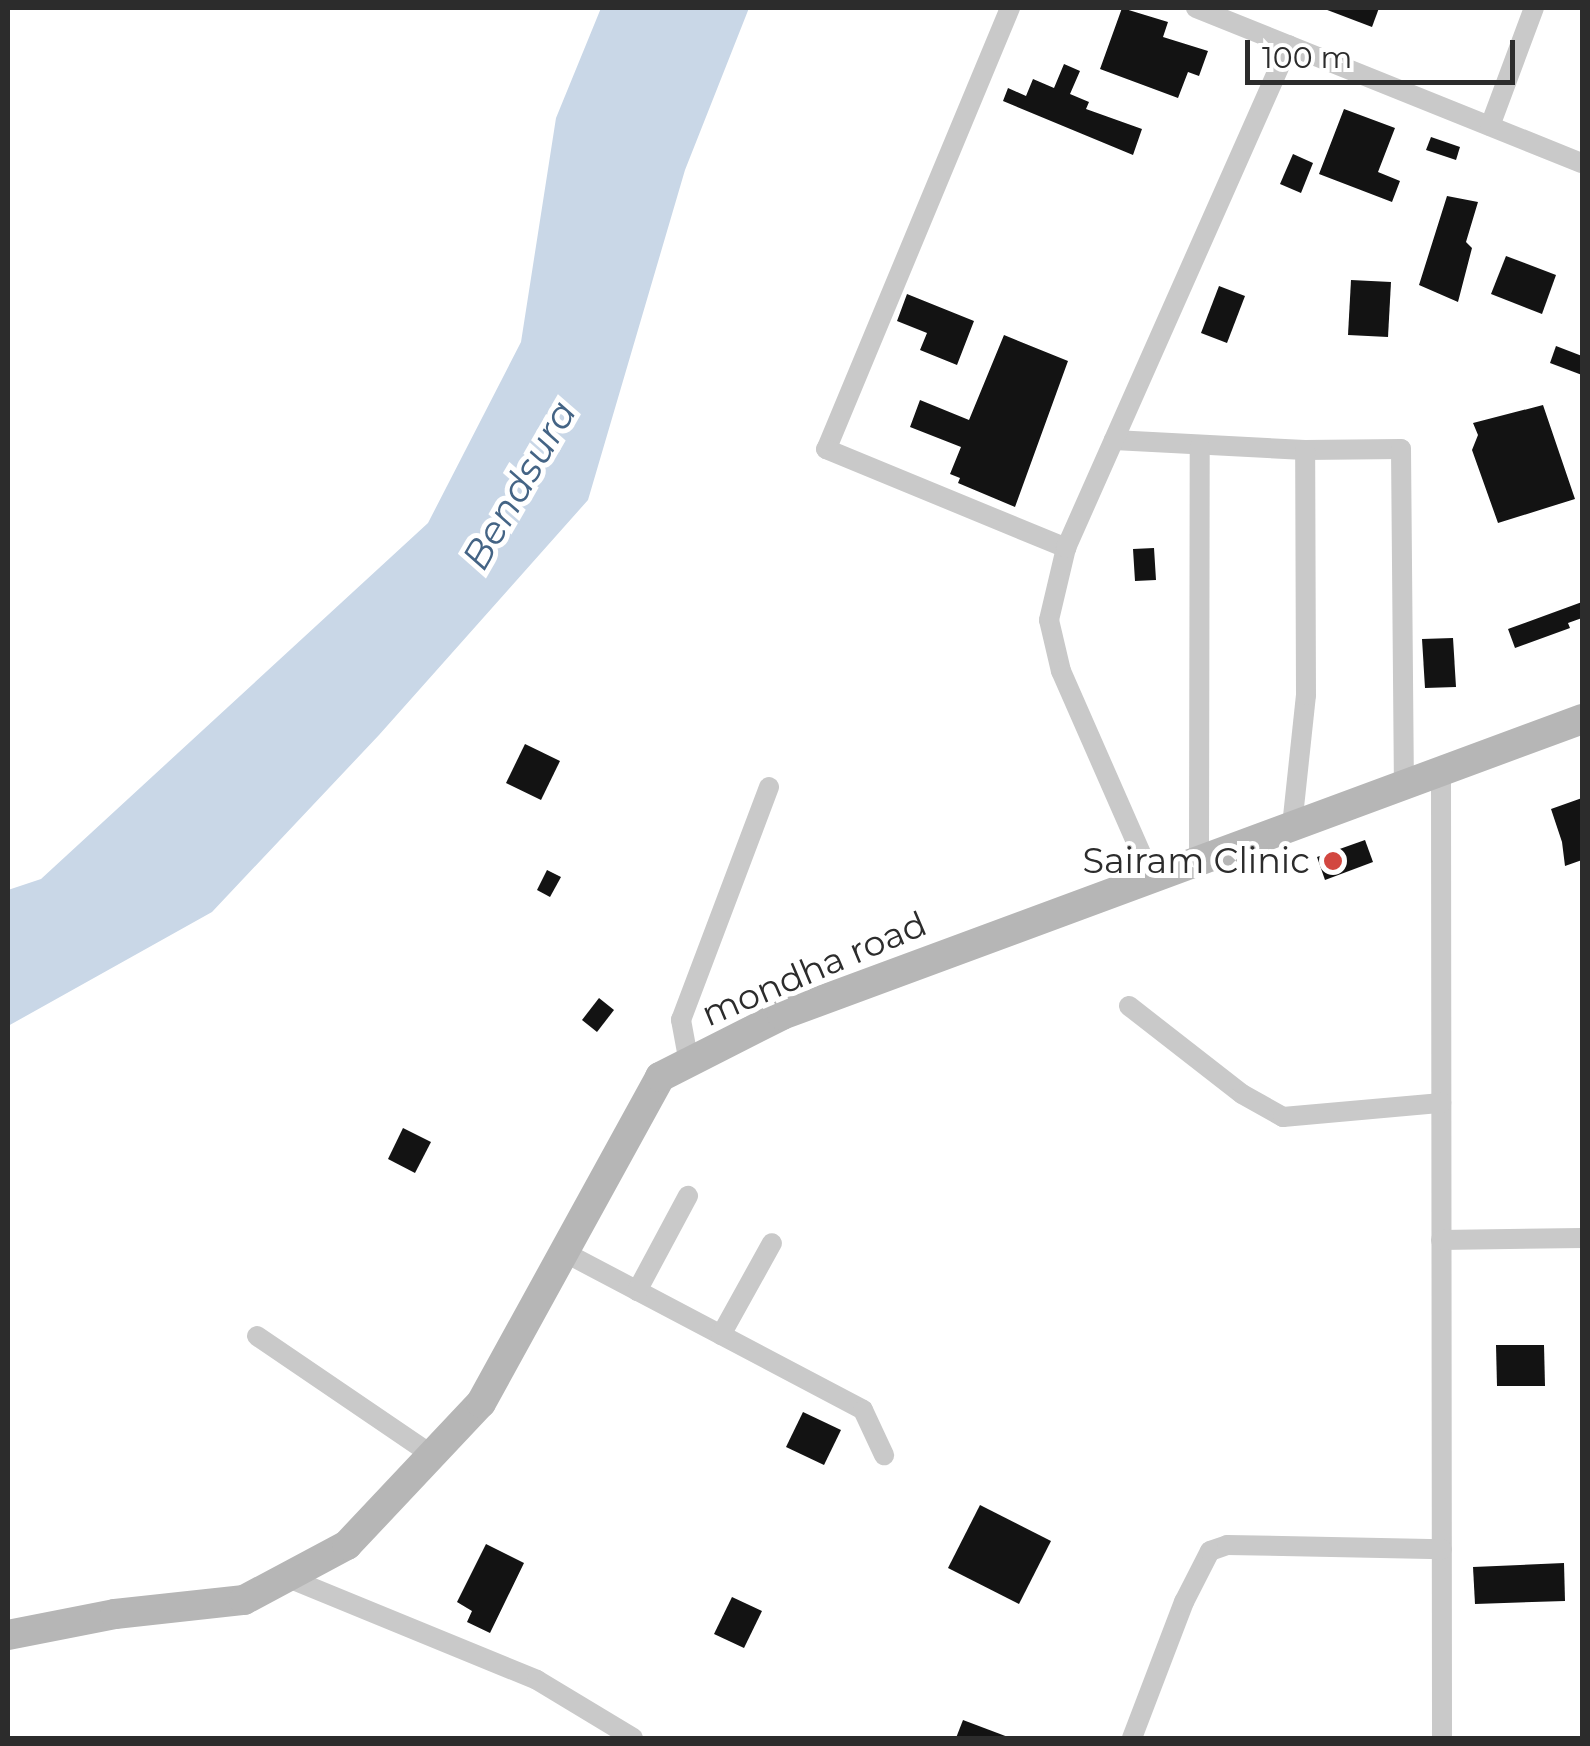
<!DOCTYPE html>
<html>
<head>
<meta charset="utf-8">
<style>
	body { margin:0 }
	#map { position:relative; width:1590px; height:1746px; overflow:hidden; background:#fff; font-family:Montserrat,sans-serif }
	div>[style] { position:absolute }
	[style*='--x'] { left:calc(var(--x)*1px); top:calc(var(--y)*1px); width:calc(var(--w)*1px); rotate:calc(var(--a)*1deg) }
	.water>* { inset:0; background:#c9d7e7 }
	.building>* { inset:0; background:#131313 }
	.street>* { height:20px; margin:-10px; padding:0 10px; transform-origin:10px; border-radius:10px; background:#c9c9c9 }
	.secondary>* { height:30px; margin:-15px; padding:0 15px; transform-origin:15px; border-radius:15px; background:#b6b6b6 }
	.dots>* { width:28px; height:28px; translate:-50% -50%; box-sizing:border-box; border:5px solid #fff; border-radius:50% }
	span { translate:-50% -50%; white-space:nowrap; text-align:center; line-height:1.15; -webkit-text-stroke:10px #fff; paint-order:stroke }
	.poi-label { font-size:35px; color:#2c2c2c }
	.right { translate:-100% -50%; text-align:right }
	.street-label { font-size:35px; color:#2c2c2c }
	.water-label { font-size:38px; color:#446485; font-style:italic }
	.frame { position:absolute; inset:0; border:10px solid #2c2c2c; pointer-events:none }
	.scale { position:absolute; left:1245px; top:40px; width:270px; height:45px; box-sizing:border-box; border:5px solid #2c2c2c; border-top:0; padding-left:12px; font-size:30px; line-height:35px; white-space:nowrap; color:#2c2c2c; -webkit-text-stroke:8px #fff; paint-order:stroke }
</style>
</head>
<body>
<div id="map">
	<div class="water">
		<i style="clip-path:polygon(601px 8px,749px 8px,685px 170px,588px 500px,379px 735px,212px 912px,8px 1026px,8px 890px,41px 879px,428px 523px,521px 342px,556px 118px)"></i>
	</div>
	<div class="building">
		<i style="clip-path:polygon(1122px 8px,1168px 22px,1163px 37px,1208px 51px,1199px 76px,1188px 72px,1178px 98px,1100px 69px)"></i>
		<i style="clip-path:polygon(1322px 8px,1379px 8px,1372px 27px)"></i>
		<i style="clip-path:polygon(1064px 64px,1080px 71px,1070px 94px,1089px 102px,1086px 109px,1142px 129px,1133px 155px,1003px 101px,1008px 88px,1026px 96px,1033px 79px,1054px 88px)"></i>
		<i style="clip-path:polygon(1344px 109px,1395px 128px,1378px 172px,1400px 181px,1392px 202px,1319px 174px)"></i>
		<i style="clip-path:polygon(1431px 137px,1460px 147px,1456px 160px,1426px 150px)"></i>
		<i style="clip-path:polygon(1293px 154px,1313px 163px,1301px 193px,1280px 184px)"></i>
		<i style="clip-path:polygon(1447px 196px,1478px 202px,1466px 242px,1472px 248px,1458px 302px,1419px 285px)"></i>
		<i style="clip-path:polygon(1506px 256px,1556px 275px,1542px 314px,1491px 294px)"></i>
		<i style="clip-path:polygon(1351px 280px,1391px 282px,1388px 337px,1348px 335px)"></i>
		<i style="clip-path:polygon(1219px 286px,1245px 296px,1227px 343px,1201px 333px)"></i>
		<i style="clip-path:polygon(907px 294px,974px 321px,957px 365px,920px 350px,927px 333px,897px 321px)"></i>
		<i style="clip-path:polygon(1004px 335px,1068px 361px,1015px 507px,958px 483px,960px 478px,950px 474px,961px 447px,910px 427px,920px 400px,969px 420px)"></i>
		<i style="clip-path:polygon(1556px 346px,1582px 356px,1582px 375px,1550px 363px)"></i>
		<i style="clip-path:polygon(1543px 405px,1575px 499px,1498px 523px,1472px 450px,1478px 435px,1473px 423px)"></i>
		<i style="clip-path:polygon(1154px 548px,1156px 580px,1135px 581px,1133px 549px)"></i>
		<i style="clip-path:polygon(1582px 602px,1582px 618px,1568px 623px,1570px 628px,1515px 648px,1508px 629px)"></i>
		<i style="clip-path:polygon(1453px 638px,1456px 687px,1425px 688px,1422px 639px)"></i>
		<i style="clip-path:polygon(525px 744px,560px 761px,541px 800px,506px 783px)"></i>
		<i style="clip-path:polygon(1582px 798px,1582px 860px,1565px 866px,1562px 842px,1551px 809px)"></i>
		<i style="clip-path:polygon(1365px 840px,1373px 862px,1325px 880px,1317px 857px)"></i>
		<i style="clip-path:polygon(547px 870px,561px 877px,550px 897px,537px 890px)"></i>
		<i style="clip-path:polygon(599px 998px,614px 1010px,597px 1032px,582px 1020px)"></i>
		<i style="clip-path:polygon(403px 1128px,431px 1142px,415px 1173px,388px 1159px)"></i>
		<i style="clip-path:polygon(1496px 1345px,1544px 1345px,1545px 1386px,1497px 1386px)"></i>
		<i style="clip-path:polygon(803px 1412px,841px 1430px,824px 1465px,786px 1447px)"></i>
		<i style="clip-path:polygon(980px 1505px,1051px 1541px,1019px 1604px,948px 1568px)"></i>
		<i style="clip-path:polygon(486px 1544px,524px 1563px,490px 1633px,467px 1622px,472px 1611px,457px 1602px)"></i>
		<i style="clip-path:polygon(1564px 1563px,1565px 1601px,1475px 1604px,1473px 1567px)"></i>
		<i style="clip-path:polygon(732px 1597px,762px 1611px,744px 1648px,714px 1634px)"></i>
		<i style="clip-path:polygon(963px 1720px,1008px 1737px,1008px 1738px,956px 1738px)"></i>
	</div>
	<div class="street">
		<i style="--x:1010;--y:8;--w:478;--a:112.6"></i>
		<i style="--x:826;--y:449;--w:260;--a:22.4"></i>
		<i style="--x:1066;--y:548;--w:74;--a:103.3"></i>
		<i style="--x:1049;--y:620;--w:52;--a:76.8"></i>
		<i style="--x:1061;--y:671;--w:226;--a:66.3"></i>
		<i style="--x:1196;--y:8;--w:416;--a:21.9"></i>
		<i style="--x:1490;--y:126;--w:126;--a:-69.6"></i>
		<i style="--x:1114;--y:440;--w:191;--a:3"></i>
		<i style="--x:1305;--y:450;--w:96;--a:-0.6"></i>
		<i style="--x:1401;--y:449;--w:336;--a:89.5"></i>
		<i style="--x:1066;--y:548;--w:550;--a:-66.09"></i>
		<i style="--x:1441;--y:772;--w:966;--a:89.94"></i>
		<i style="--x:1292;--y:826;--w:132;--a:-83.9"></i>
		<i style="--x:1306;--y:695;--w:245;--a:-90.2"></i>
		<i style="--x:1199;--y:861;--w:414;--a:-89.9"></i>
		<i style="--x:1129;--y:1006;--w:143;--a:37.9"></i>
		<i style="--x:1242;--y:1094;--w:47;--a:29.3"></i>
		<i style="--x:1283;--y:1117;--w:159;--a:-5.1"></i>
		<i style="--x:689;--y:1063;--w:44;--a:-100.5"></i>
		<i style="--x:681;--y:1020;--w:249;--a:-69.3"></i>
		<i style="--x:1441;--y:1240;--w:141;--a:-0.8"></i>
		<i style="--x:562;--y:1251;--w:340;--a:27.8"></i>
		<i style="--x:863;--y:1410;--w:50;--a:65"></i>
		<i style="--x:637;--y:1291;--w:108;--a:-61.8"></i>
		<i style="--x:721;--y:1335;--w:105;--a:-61"></i>
		<i style="--x:257;--y:1336;--w:212;--a:34.2"></i>
		<i style="--x:286;--y:1577;--w:271;--a:22.3"></i>
		<i style="--x:537;--y:1680;--w:112;--a:31.1"></i>
		<i style="--x:1132;--y:1738;--w:146;--a:-69.1"></i>
		<i style="--x:1184;--y:1602;--w:57;--a:-63"></i>
		<i style="--x:1210;--y:1551;--w:18;--a:-19"></i>
		<i style="--x:1227;--y:1545;--w:215;--a:1.1"></i>
	</div>
	<div class="secondary">
		<i style="--x:8;--y:1635;--w:109;--a:-11.1"></i>
		<i style="--x:115;--y:1614;--w:130;--a:-6.2"></i>
		<i style="--x:244;--y:1600;--w:117;--a:-28.1"></i>
		<i style="--x:347;--y:1545;--w:195;--a:-46.7"></i>
		<i style="--x:481;--y:1403;--w:372;--a:-61.2"></i>
		<i style="--x:660;--y:1077;--w:137;--a:-26.9"></i>
		<i style="--x:782;--y:1015;--w:853;--a:-20.3"></i>
	</div>
	<div class="dots">
		<i style="left:1333px;top:861px;background:#d24740"></i>
	</div>
	<div class="poi-label">
		<span class="right" style="left:1310px;top:861px">Sairam Clinic</span>
	</div>
	<div class="street-label">
		<span style="left:814px;top:969px;rotate:-23deg">mondha road</span>
	</div>
	<div class="water-label">
		<span style="left:519px;top:485px;rotate:-60deg">Bendsura</span>
	</div>
	<div class="frame"></div>
	<div class="scale">100 m</div>
</div>
</body>
</html>
